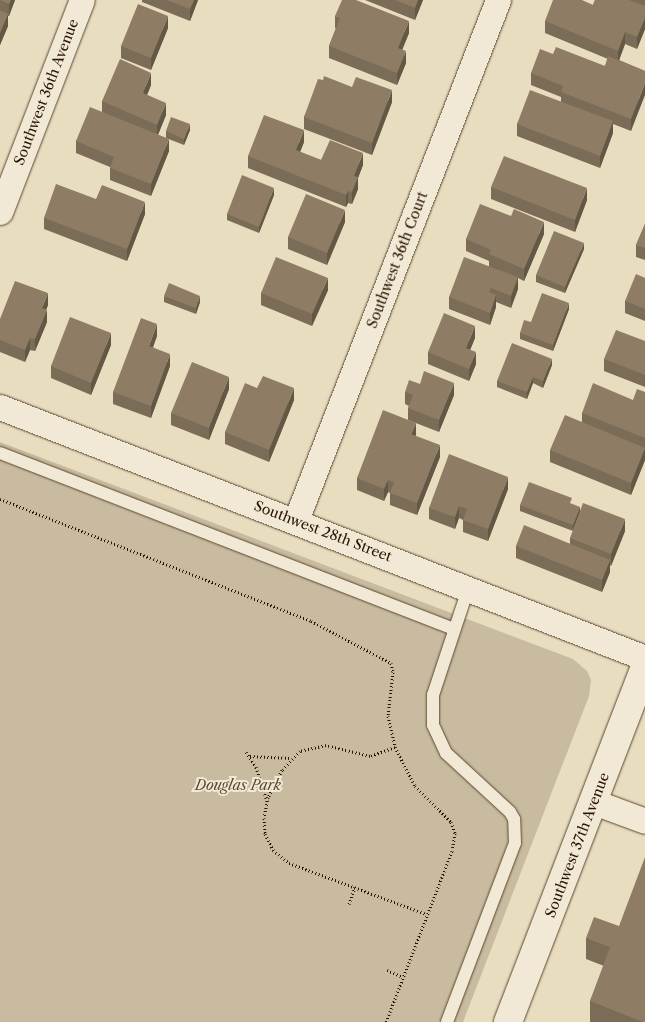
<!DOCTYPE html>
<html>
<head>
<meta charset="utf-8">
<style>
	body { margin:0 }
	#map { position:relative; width:645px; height:1022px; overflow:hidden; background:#e9ddc0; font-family:"Libre Caslon Text",serif }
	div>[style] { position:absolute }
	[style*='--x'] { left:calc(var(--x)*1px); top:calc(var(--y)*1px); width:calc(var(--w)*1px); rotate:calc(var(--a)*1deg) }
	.green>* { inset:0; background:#c9bb9f }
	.path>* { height:3px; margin-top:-1.5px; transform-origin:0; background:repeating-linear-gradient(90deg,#2c1500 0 1px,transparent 0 3.5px) }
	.roads { filter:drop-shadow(0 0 1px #5b4730) drop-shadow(0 0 1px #5b4730) }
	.lane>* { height:12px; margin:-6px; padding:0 6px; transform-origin:6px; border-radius:6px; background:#f1e9d6 }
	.street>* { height:25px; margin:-12.5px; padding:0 12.5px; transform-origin:12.5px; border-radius:12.5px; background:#f1e9d6 }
	.secondary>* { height:28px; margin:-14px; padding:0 14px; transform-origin:14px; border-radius:14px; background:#f1e9d6 }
	.wall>* { inset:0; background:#7a6c56 }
	.shaded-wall>* { inset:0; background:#635846 }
	.building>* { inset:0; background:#8e7d64 }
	span { translate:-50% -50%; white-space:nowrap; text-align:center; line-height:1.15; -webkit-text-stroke:4px #f1e9d6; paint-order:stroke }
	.street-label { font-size:14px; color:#2c1500 }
	.park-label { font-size:14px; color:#5b4730; font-style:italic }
</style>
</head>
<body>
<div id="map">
	<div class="green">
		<i style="clip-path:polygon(0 442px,573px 659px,587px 671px,591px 680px,589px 696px,463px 1022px,0 1022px)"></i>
	</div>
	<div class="path">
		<i style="--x:0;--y:499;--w:334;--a:21.4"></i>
		<i style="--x:311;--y:621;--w:90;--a:27.7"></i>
		<i style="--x:391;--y:663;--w:9;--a:77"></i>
		<i style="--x:393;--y:672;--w:44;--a:96.5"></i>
		<i style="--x:388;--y:716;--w:32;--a:77"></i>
		<i style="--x:395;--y:747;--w:44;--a:62.9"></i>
		<i style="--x:415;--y:786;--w:51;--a:45"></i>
		<i style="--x:451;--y:822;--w:12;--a:70"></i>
		<i style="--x:455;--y:833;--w:18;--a:99"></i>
		<i style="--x:452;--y:851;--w:183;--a:111.1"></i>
		<i style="--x:395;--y:747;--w:27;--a:160"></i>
		<i style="--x:370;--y:756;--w:45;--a:-166"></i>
		<i style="--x:326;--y:745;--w:27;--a:167"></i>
		<i style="--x:300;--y:751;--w:26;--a:133"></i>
		<i style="--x:282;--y:770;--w:30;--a:117"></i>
		<i style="--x:268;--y:797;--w:21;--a:101"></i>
		<i style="--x:264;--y:818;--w:16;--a:86"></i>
		<i style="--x:265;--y:834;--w:18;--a:63"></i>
		<i style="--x:273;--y:850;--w:21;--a:39"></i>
		<i style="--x:289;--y:863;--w:146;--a:20.4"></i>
		<i style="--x:246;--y:752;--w:18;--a:56"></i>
		<i style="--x:256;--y:767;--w:36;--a:72"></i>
		<i style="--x:250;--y:756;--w:42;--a:2.7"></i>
		<i style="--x:349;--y:904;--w:18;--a:-71"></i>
		<i style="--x:387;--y:970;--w:17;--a:24"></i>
	</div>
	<div class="roads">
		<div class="lane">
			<i style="--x:0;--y:453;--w:486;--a:21.2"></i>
			<i style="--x:447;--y:1022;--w:191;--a:-69.2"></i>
			<i style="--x:515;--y:843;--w:24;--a:-92"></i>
			<i style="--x:514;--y:819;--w:8;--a:-120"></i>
			<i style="--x:510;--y:812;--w:87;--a:-137.3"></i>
			<i style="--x:446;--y:753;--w:31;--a:-115"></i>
			<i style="--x:433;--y:725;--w:30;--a:-90"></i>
			<i style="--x:433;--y:695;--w:112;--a:-71.7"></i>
		</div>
		<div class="street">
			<i style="--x:0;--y:212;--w:227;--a:-68.9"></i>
			<i style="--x:0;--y:407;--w:692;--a:21.26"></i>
			<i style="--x:296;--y:520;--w:558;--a:-68.77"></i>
			<i style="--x:594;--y:802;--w:54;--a:20.4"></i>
		</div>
		<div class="secondary">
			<i style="--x:508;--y:1022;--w:381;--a:-68.9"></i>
		</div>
	</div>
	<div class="wall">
		<i style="clip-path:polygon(0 0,15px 0,9px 16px,8px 16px,8px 26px,0 45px)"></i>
		<i style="clip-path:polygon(142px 0,198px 0,190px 21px,142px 2px)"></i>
		<i style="clip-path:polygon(365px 0,423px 0,415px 20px)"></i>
		<i style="clip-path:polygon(595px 0,645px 0,645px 29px,637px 49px,625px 44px,619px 60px,645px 71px,631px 131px,613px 124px,613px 133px,600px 168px,517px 136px,517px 124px,561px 102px,561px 97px,531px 85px,531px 73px,553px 54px,605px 66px,608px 59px,545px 33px,545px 21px,593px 5px)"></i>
		<i style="clip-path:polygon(335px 16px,409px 33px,402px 50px,406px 63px,397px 85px,329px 58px,329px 46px,336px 28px,335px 28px)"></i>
		<i style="clip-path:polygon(168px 28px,151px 70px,121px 58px,121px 46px)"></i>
		<i style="clip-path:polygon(323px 80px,392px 102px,372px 155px,304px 129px,304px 117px)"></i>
		<i style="clip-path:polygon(151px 85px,147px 95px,166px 115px,158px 135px,169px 151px,151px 196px,110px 180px,110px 167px,76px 153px,76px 141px,102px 112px,102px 101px)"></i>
		<i style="clip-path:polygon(190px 130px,184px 145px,166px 138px,166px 131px)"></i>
		<i style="clip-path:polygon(304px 142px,300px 152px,321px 160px,363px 165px,358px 178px,358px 189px,352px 204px,348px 203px,346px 207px,248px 168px,248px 156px)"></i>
		<i style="clip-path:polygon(491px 187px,587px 200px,575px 232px,491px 199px)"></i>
		<i style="clip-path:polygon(274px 195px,259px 233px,227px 220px,227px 214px)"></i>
		<i style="clip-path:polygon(96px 199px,145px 214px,127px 261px,44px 229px,44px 218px)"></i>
		<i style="clip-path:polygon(345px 222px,327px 265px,288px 249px,288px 237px)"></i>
		<i style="clip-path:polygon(645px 224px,645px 260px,636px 257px,636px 245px)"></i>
		<i style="clip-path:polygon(544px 234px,524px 281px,518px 278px,518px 289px,511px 308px,496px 302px,496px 307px,490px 325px,449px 309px,449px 297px,489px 266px,489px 261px,466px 251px,466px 239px)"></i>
		<i style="clip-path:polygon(584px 249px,565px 293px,536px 282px,536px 275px)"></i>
		<i style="clip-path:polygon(645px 278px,645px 321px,625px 313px,625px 301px)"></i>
		<i style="clip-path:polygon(328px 290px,312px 326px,261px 305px,261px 293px)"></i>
		<i style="clip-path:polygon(164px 296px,200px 302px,196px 314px,164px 302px)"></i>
		<i style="clip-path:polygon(48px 305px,46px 310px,47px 322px,35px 351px,30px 350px,25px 362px,0 352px,0 319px)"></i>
		<i style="clip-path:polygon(569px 309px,553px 351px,520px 339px,520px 333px,531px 322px)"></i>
		<i style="clip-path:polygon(157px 336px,153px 347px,170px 366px,151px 418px,113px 404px,113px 392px)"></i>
		<i style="clip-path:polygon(475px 338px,470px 350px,476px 364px,469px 381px,428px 364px,428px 352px)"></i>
		<i style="clip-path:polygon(645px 341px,645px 387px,604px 371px,604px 359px)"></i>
		<i style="clip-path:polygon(111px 345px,91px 395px,51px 378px,51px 366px)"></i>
		<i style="clip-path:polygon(552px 365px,543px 388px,533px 383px,527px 399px,497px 387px,497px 381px)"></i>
		<i style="clip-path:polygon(420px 384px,454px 395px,439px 432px,408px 420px,408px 408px,409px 406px,405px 404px,405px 392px)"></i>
		<i style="clip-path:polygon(229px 389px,209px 440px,171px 425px,171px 413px)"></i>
		<i style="clip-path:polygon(645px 392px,645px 460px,631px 495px,550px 462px,550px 450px,582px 422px,582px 413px,633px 400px)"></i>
		<i style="clip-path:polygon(294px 400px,269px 462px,225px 444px,225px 432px)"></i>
		<i style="clip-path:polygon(416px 435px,415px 436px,440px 457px,417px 515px,390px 505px,390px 493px,388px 492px,384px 501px,357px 490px,357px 478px)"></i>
		<i style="clip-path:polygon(508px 489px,488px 541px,463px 532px,463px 520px,459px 518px,455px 529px,429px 519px,429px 508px)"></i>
		<i style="clip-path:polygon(520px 505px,580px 507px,573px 531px,520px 511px)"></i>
		<i style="clip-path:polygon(625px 531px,611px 566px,610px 565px,610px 572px,602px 592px,516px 558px,516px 546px,570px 544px,570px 538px)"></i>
		<i style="clip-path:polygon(619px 926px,645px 1022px,590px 1022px,590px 1001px,604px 966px,586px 959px,586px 938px)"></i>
	</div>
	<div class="shaded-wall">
		<i style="clip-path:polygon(11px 0,15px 0,9px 16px,9px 4px)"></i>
		<i style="clip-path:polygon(194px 0,198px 0,190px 21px,190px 9px)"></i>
		<i style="clip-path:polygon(418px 0,423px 0,415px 20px,415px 8px)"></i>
		<i style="clip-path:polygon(8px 14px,8px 26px,0 45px,0 33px)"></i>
		<i style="clip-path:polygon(168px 16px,168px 28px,151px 70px,151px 58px)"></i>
		<i style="clip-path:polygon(645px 18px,645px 29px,637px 49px,637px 37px)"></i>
		<i style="clip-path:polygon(409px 21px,409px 33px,398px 60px,398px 48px)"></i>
		<i style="clip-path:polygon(625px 32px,625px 44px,618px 63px,618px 51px)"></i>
		<i style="clip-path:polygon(406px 51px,406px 63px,397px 85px,397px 73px)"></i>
		<i style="clip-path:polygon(151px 73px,151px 85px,143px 105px,143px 93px)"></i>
		<i style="clip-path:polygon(645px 83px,645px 95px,631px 131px,631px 119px)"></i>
		<i style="clip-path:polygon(392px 90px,392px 102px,372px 155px,372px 143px)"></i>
		<i style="clip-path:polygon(166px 103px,166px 115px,157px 137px,157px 125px)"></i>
		<i style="clip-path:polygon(613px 121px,613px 133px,600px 168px,600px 156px)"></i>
		<i style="clip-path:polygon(190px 124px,190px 130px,184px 145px,184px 139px)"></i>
		<i style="clip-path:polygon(304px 130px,304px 142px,296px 162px,296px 150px)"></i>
		<i style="clip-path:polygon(169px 139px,169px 151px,151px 196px,151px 184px)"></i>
		<i style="clip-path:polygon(363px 153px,363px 165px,358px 178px,358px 189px,352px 204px,352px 192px,354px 176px)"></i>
		<i style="clip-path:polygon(274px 188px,274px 195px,259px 233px,259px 227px)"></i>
		<i style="clip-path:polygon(587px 188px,587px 200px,575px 232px,575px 220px)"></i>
		<i style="clip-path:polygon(348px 191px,348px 203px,346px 207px,346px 195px)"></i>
		<i style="clip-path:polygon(145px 202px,145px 214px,127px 261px,127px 249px)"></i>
		<i style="clip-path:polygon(345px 210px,345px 222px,327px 265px,327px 253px)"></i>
		<i style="clip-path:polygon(544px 222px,544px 234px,524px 281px,524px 269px)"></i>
		<i style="clip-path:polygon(584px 243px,584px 249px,565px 293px,565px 287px)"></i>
		<i style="clip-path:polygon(518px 277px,518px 289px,511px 308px,511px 296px)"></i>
		<i style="clip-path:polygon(328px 278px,328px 290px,312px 326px,312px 314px)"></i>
		<i style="clip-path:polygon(48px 293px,48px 305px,42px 320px,42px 308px)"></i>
		<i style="clip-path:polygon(496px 295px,496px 307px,490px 325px,490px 313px)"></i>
		<i style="clip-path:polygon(200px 296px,200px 302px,196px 314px,196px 308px)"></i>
		<i style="clip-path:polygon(569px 303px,569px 309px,553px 351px,553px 345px)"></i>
		<i style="clip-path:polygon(47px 310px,47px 322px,35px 351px,35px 339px)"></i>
		<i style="clip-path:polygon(157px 324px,157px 336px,149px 358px,149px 346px)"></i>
		<i style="clip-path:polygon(475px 326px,475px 338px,466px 360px,466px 348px)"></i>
		<i style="clip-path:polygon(111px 333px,111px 345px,91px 395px,91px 383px)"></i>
		<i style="clip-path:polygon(30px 338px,30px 350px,25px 362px,25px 350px)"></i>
		<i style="clip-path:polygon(476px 352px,476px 364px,469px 381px,469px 369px)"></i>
		<i style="clip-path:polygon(170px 354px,170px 366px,151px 418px,151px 406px)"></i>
		<i style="clip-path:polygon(552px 359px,552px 365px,543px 388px,543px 381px)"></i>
		<i style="clip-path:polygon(229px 377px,229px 389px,209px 440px,209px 428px)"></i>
		<i style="clip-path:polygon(533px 377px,533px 383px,527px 399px,527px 392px)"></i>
		<i style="clip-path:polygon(454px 383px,454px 395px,439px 432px,439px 420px)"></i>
		<i style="clip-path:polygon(294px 388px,294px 400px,269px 462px,269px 450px)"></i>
		<i style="clip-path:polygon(416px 423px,416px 435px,411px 446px,411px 434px)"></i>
		<i style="clip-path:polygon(440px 445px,440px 457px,417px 515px,417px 503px)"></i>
		<i style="clip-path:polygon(645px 448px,645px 460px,631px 495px,631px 483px)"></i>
		<i style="clip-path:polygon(508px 477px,508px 489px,488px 541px,488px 529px)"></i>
		<i style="clip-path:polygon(388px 480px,388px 492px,384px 501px,384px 489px)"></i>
		<i style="clip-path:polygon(459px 506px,459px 518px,455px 529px,455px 517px)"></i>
		<i style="clip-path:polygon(580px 507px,580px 513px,573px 531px,573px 525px)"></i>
		<i style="clip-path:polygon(625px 519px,625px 531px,611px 566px,611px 554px)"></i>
		<i style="clip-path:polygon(610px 560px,610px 572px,602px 592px,602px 580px)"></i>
	</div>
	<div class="building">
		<i style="clip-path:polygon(0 0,11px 0,9px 4px)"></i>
		<i style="clip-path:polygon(167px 0,194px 0,190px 9px)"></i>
		<i style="clip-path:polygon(342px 0,356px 0,409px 21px,398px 48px,406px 51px,397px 73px,329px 46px,340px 18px,335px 16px)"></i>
		<i style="clip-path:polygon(395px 0,418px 0,415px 8px)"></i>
		<i style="clip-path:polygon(553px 0,582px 0,593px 5px,595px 0,629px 0,645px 6px,645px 18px,637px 37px,625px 32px,618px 51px,545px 21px)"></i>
		<i style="clip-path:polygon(138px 4px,168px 16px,151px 58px,121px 46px)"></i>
		<i style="clip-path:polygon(0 10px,8px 14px,0 33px)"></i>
		<i style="clip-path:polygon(556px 47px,605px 66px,608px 56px,645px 71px,645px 83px,631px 119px,561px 92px,563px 86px,531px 73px,540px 49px,553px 54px)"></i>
		<i style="clip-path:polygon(120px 59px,151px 73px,143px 93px,166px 103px,157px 125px,102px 101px)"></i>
		<i style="clip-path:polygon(324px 76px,352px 87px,356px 77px,392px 90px,372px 143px,304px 117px,318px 79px,323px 80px)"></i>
		<i style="clip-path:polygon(530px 90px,613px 121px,600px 156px,517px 124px)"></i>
		<i style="clip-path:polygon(90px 107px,169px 139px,151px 184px,110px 168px,114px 157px,76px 141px)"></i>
		<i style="clip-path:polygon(264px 115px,304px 130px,296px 150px,321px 160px,330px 140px,363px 153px,354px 176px,358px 177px,352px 192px,348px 191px,346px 195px,248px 156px)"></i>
		<i style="clip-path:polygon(171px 117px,190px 124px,184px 139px,166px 131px)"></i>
		<i style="clip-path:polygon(504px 156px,587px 188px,575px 220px,491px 187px)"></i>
		<i style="clip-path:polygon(242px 175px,274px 188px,259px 227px,227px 214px)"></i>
		<i style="clip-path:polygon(56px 184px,96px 199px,102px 185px,145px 202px,127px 249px,44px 218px)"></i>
		<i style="clip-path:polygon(306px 194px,345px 210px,327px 253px,288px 237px)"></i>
		<i style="clip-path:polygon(480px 204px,511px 216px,514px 209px,544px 222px,524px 269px,489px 254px,491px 250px,466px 239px)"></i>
		<i style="clip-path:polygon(645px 224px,645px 248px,636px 245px)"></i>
		<i style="clip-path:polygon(554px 231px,584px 243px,565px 287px,536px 275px)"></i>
		<i style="clip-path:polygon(276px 257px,328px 278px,312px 314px,261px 293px)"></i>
		<i style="clip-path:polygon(464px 257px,518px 277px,511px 296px,491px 288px,489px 292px,496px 295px,490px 313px,449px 297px)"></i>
		<i style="clip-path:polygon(636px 274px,645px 278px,645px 309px,625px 301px)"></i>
		<i style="clip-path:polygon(15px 281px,48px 293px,42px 308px,47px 310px,35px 339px,30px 338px,25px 350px,0 340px,0 319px)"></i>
		<i style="clip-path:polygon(169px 283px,200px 296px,196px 308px,164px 296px)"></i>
		<i style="clip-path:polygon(542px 293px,569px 303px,553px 345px,520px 333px,524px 320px,531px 322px)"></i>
		<i style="clip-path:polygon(444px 313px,475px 326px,466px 348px,476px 352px,469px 369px,428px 352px)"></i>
		<i style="clip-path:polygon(70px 317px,111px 333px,91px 383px,51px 366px)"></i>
		<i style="clip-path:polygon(141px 318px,157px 324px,149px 346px,170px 354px,151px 406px,113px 392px)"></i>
		<i style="clip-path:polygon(616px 330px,645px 341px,645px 375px,604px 359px)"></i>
		<i style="clip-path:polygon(512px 343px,552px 359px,543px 381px,533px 377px,527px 392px,497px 381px)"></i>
		<i style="clip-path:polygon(192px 362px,229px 377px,209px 428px,171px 413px)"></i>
		<i style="clip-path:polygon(424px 371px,454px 383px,439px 420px,408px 408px,413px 395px,405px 392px,409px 380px,420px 384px)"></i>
		<i style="clip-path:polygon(263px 376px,294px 388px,269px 450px,225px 432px,245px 383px,257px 388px)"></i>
		<i style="clip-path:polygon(593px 383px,633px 400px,637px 389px,645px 392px,645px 438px,582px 413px)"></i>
		<i style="clip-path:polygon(383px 410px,416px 423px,411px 434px,440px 445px,417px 503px,390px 493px,394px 482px,388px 480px,384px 489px,357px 478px)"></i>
		<i style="clip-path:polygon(565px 415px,645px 448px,631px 483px,550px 450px)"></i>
		<i style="clip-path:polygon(449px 454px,508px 477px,488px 529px,463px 520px,467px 509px,459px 506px,455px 517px,429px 508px)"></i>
		<i style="clip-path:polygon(529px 482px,572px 498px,570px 503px,580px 507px,573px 525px,520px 505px)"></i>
		<i style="clip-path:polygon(583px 503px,625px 519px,611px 554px,570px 538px)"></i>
		<i style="clip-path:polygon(524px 525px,610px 560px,602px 580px,516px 546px)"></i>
		<i style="clip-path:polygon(645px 857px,645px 1022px,643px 1022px,590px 1001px,610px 947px,586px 938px,594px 917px,619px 926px)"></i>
	</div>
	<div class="street-label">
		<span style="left:46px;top:92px;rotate:-69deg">Southwest 36th Avenue</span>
		<span style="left:397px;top:260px;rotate:-69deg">Southwest 36th Court</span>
		<span style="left:323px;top:531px;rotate:21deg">Southwest 28th Street</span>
		<span style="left:577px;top:845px;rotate:-69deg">Southwest 37th Avenue</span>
	</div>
	<div class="park-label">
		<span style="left:238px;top:785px">Douglas Park</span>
	</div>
</div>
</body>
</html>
